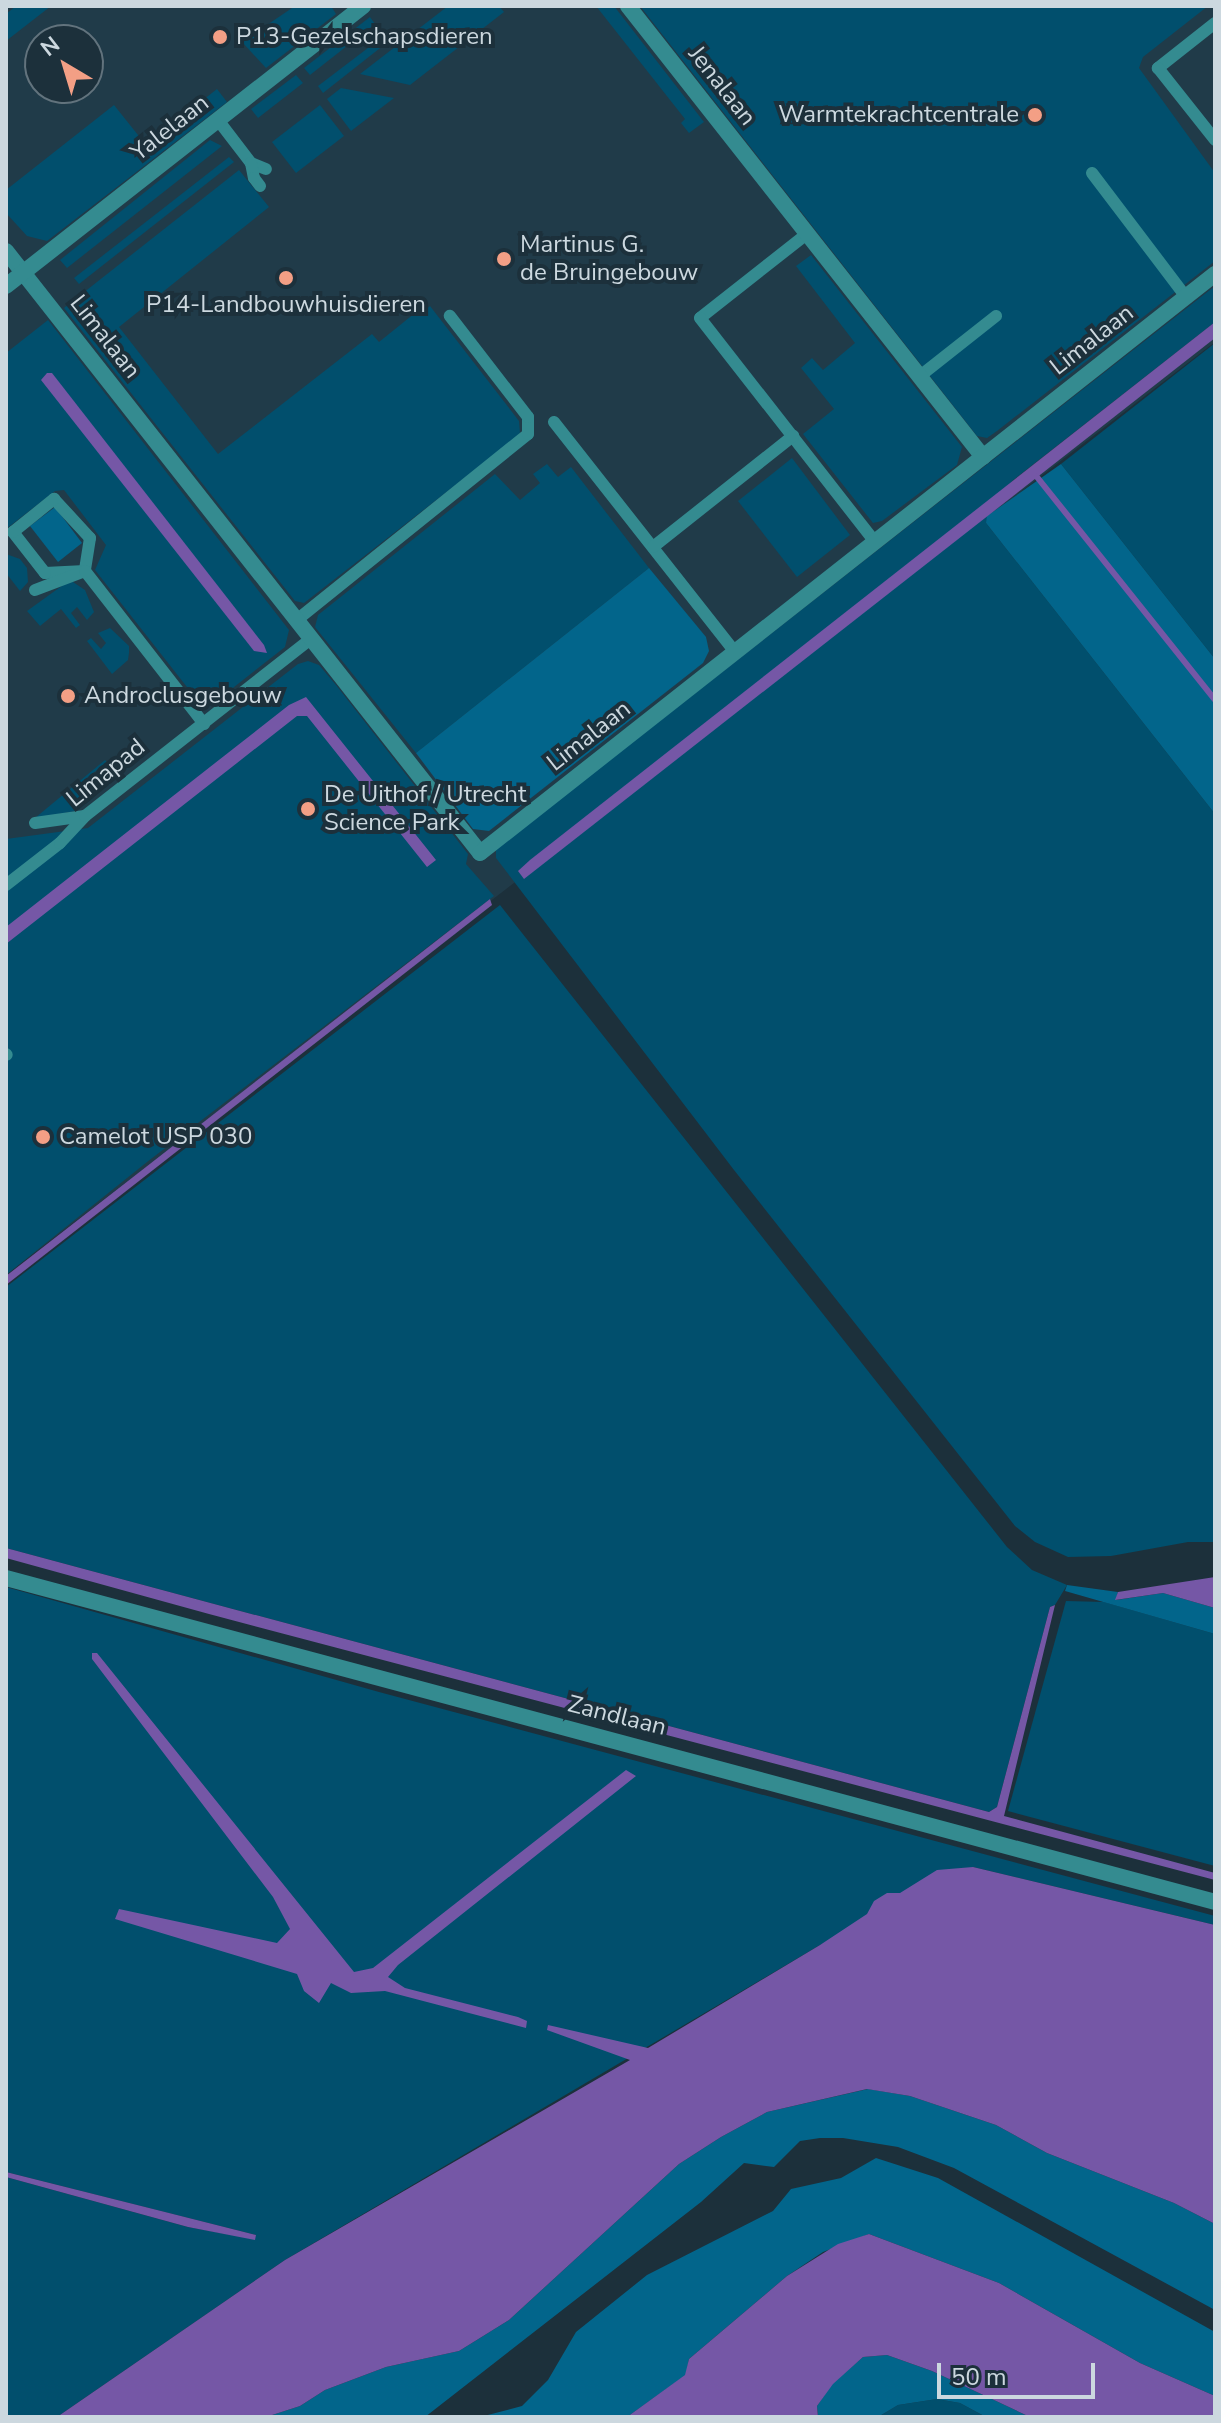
<!DOCTYPE html>
<html>
<head>
<meta charset="utf-8">
<style>
	body { margin:0 }
	#map { position:relative; width:1221px; height:2423px; overflow:hidden; background:#1c303b; font-family:"Nunito Sans",sans-serif }
	div>[style] { position:absolute }
	[style*='--x'] { left:calc(var(--x)*1px); top:calc(var(--y)*1px); width:calc(var(--w)*1px); rotate:calc(var(--a)*1deg) }
	.built>* { inset:0; background:#203b49 }
	.green>* { inset:0; background:#014f6d }
	.forest>* { inset:0; background:#02658b }
	.water>* { inset:0; background:#7557a6 }
	.stream>* { height:6px; margin:-3px; padding:0 3px; transform-origin:3px; border-radius:3px; background:#7557a6 }
	.lane>* { height:12px; margin:-6px; padding:0 6px; transform-origin:6px; border-radius:6px; background:#348b90 }
	.street>* { height:16px; margin:-8px; padding:0 8px; transform-origin:8px; border-radius:8px; background:#348b90 }
	.dots>* { width:22px; height:22px; translate:-50% -50%; box-sizing:border-box; border:4px solid #1c303b; border-radius:50% }
	span { translate:-50% -50%; white-space:nowrap; text-align:center; line-height:1.15; -webkit-text-stroke:8px #1c303b; paint-order:stroke }
	.poi-label { font-size:24px; color:#ccd8df }
	.left { translate:0 -50%; text-align:left }
	.right { translate:-100% -50%; text-align:right }
	.street-label { font-size:24px; color:#ccd8df }
	.frame { position:absolute; inset:0; border:8px solid #ccd8df; pointer-events:none }
	.north { position:absolute; left:24px; top:24px; width:80px; height:80px; box-sizing:border-box; background:#1c303b; border:2px solid #62737d; border-radius:50%; rotate:322deg; font-size:22px; font-weight:700; line-height:32px; text-align:center; color:#ccd8df }
	.north::after { content:''; display:block; margin:auto; width:28px; height:36px; background:#f39f85; clip-path:polygon(50% 0,100% 100%,50% 72%,0 100%) }
	.scale { position:absolute; left:937px; top:2363px; width:158px; height:36px; box-sizing:border-box; border:4px solid #ccd8df; border-top:0; padding-left:10px; font-size:24px; line-height:28px; white-space:nowrap; color:#ccd8df; -webkit-text-stroke:6px #1c303b; paint-order:stroke }
</style>
</head>
<body>
<div id="map">
	<div class="built">
		<i style="clip-path:polygon(evenodd,6px 6px,1215px 6px,1215px 342px,6px 1275px,6px 6px,40px 40px,88px 40px,88px 88px,40px 88px,40px 40px)"></i>
	</div>
	<div class="green">
		<i style="clip-path:polygon(16px 6px,51px 6px,6px 41px,6px 14px)"></i>
		<i style="clip-path:polygon(295px 6px,331px 6px,336px 14px,266px 68px,242px 42px)"></i>
		<i style="clip-path:polygon(448px 6px,499px 6px,504px 12px,410px 85px,360px 74px)"></i>
		<i style="clip-path:polygon(596px 6px,614px 6px,704px 122px,689px 133px,681px 123px,685px 119px)"></i>
		<i style="clip-path:polygon(640px 6px,1208px 6px,1143px 57px,1139px 68px,1215px 173px,1215px 261px,997px 431px,987px 438px,977px 436px)"></i>
		<i style="clip-path:polygon(370px 17px,375px 24px,310px 75px,304px 68px)"></i>
		<i style="clip-path:polygon(385px 35px,389px 41px,323px 93px,318px 86px)"></i>
		<i style="clip-path:polygon(296px 75px,303px 83px,258px 118px,251px 109px)"></i>
		<i style="clip-path:polygon(341px 88px,394px 98px,351px 131px,327px 99px)"></i>
		<i style="clip-path:polygon(217px 89px,227px 102px,47px 241px,27px 236px,6px 213px,6px 190px,114px 105px,146px 145px)"></i>
		<i style="clip-path:polygon(320px 105px,344px 136px,296px 173px,272px 142px)"></i>
		<i style="clip-path:polygon(210px 140px,222px 146px,67px 268px,60px 260px)"></i>
		<i style="clip-path:polygon(229px 157px,234px 162px,79px 284px,74px 278px)"></i>
		<i style="clip-path:polygon(239px 170px,269px 207px,119px 327px,218px 454px,372px 334px,379px 342px,415px 313px,418px 316px,430px 306px,519px 421px,520px 433px,512px 441px,304px 603px,295px 601px,64px 308px)"></i>
		<i style="clip-path:polygon(811px 255px,962px 447px,957px 465px,882px 521px,873px 523px,803px 434px,834px 409px,801px 368px,812px 358px,823px 370px,855px 343px,796px 266px)"></i>
		<i style="clip-path:polygon(1215px 286px,1215px 322px,1012px 481px,986px 523px,1215px 814px,1215px 1542px,1188px 1542px,1111px 1556px,1068px 1557px,1035px 1542px,1015px 1526px,734px 1170px,496px 858px,496px 849px)"></i>
		<i style="clip-path:polygon(48px 320px,289px 630px,285px 647px,215px 702px,205px 703px,194px 696px,95px 570px,106px 545px,64px 490px,55px 491px,6px 529px,6px 353px)"></i>
		<i style="clip-path:polygon(1215px 343px,1215px 659px,1061px 464px)"></i>
		<i style="clip-path:polygon(792px 458px,850px 535px,797px 577px,738px 501px)"></i>
		<i style="clip-path:polygon(547px 464px,558px 477px,571px 467px,649px 568px,416px 753px,315px 627px,318px 615px,495px 474px,520px 500px,540px 483px,533px 474px)"></i>
		<i style="clip-path:polygon(6px 554px,20px 559px,27px 568px,28px 582px,20px 591px,6px 573px)"></i>
		<i style="clip-path:polygon(70px 580px,85px 590px,94px 612px,87px 620px,77px 607px,71px 613px,80px 625px,76px 628px,61px 609px,40px 626px,27px 611px)"></i>
		<i style="clip-path:polygon(110px 628px,129px 646px,129px 653px,128px 660px,112px 674px,87px 641px,91px 638px,101px 649px,106px 643px,98px 633px)"></i>
		<i style="clip-path:polygon(308px 661px,319px 665px,336px 685px,468px 854px,466px 864px,494px 896px,147px 1162px,6px 1275px,6px 839px,88px 828px,298px 664px)"></i>
		<i style="clip-path:polygon(105px 760px,107px 762px,82px 782px,93px 798px,76px 811px,35px 818px)"></i>
		<i style="clip-path:polygon(500px 905px,1007px 1547px,1032px 1570px,1067px 1585px,1055px 1605px,1050px 1607px,997px 1807px,989px 1812px,6px 1548px,6px 1287px)"></i>
		<i style="clip-path:polygon(6px 1587px,379px 1692px,1215px 1916px,1215px 1925px,973px 1867px,820px 1945px,285px 2260px,57px 2417px,6px 2417px,6px 2177px,188px 2227px,254px 2239px,256px 2235px,6px 2172px)"></i>
		<i style="clip-path:polygon(1066px 1601px,1104px 1602px,1215px 1634px,1215px 1866px,1008px 1811px)"></i>
		<i style="clip-path:polygon(937px 2399px,960px 2403px,986px 2417px,878px 2417px,898px 2405px)"></i>
	</div>
	<div class="forest">
		<i style="clip-path:polygon(1061px 464px,1215px 659px,1215px 814px,986px 523px,987px 516px)"></i>
		<i style="clip-path:polygon(55px 507px,82px 543px,58px 562px,30px 526px)"></i>
		<i style="clip-path:polygon(649px 568px,706px 637px,709px 651px,703px 663px,489px 831px,473px 829px,416px 753px)"></i>
		<i style="clip-path:polygon(1067px 1585px,1118px 1592px,1116px 1600px,1163px 1593px,1215px 1608px,1215px 1634px,1065px 1591px)"></i>
		<i style="clip-path:polygon(868px 2089px,910px 2096px,996px 2125px,1047px 2153px,1174px 2203px,1215px 2224px,1215px 2310px,954px 2168px,898px 2147px,843px 2138px,820px 2138px,800px 2141px,774px 2167px,744px 2163px,701px 2202px,425px 2417px,266px 2417px,300px 2406px,325px 2390px,386px 2367px,459px 2351px,509px 2320px,679px 2164px,721px 2137px,767px 2112px)"></i>
		<i style="clip-path:polygon(876px 2158px,938px 2178px,1215px 2332px,1215px 2396px,1140px 2363px,999px 2283px,869px 2234px,823px 2252px,787px 2276px,689px 2359px,686px 2375px,627px 2417px,480px 2417px,522px 2406px,548px 2380px,576px 2332px,647px 2275px,773px 2211px,791px 2189px,841px 2178px)"></i>
		<i style="clip-path:polygon(887px 2355px,932px 2371px,1030px 2417px,986px 2417px,960px 2403px,937px 2399px,898px 2405px,878px 2417px,818px 2417px,817px 2406px,832px 2384px,863px 2357px)"></i>
	</div>
	<div class="water">
		<i style="clip-path:polygon(1215px 322px,1215px 338px,524px 879px,518px 871px,530px 860px)"></i>
		<i style="clip-path:polygon(47px 373px,52px 373px,264px 645px,267px 653px,254px 651px,41px 380px)"></i>
		<i style="clip-path:polygon(306px 697px,436px 860px,427px 867px,307px 716px,297px 716px,6px 944px,6px 927px,289px 705px)"></i>
		<i style="clip-path:polygon(490px 899px,492px 905px,6px 1285px,6px 1276px)"></i>
		<i style="clip-path:polygon(6px 1548px,989px 1812px,997px 1807px,1050px 1607px,1055px 1605px,1004px 1816px,1215px 1873px,1215px 1880px,209px 1614px,6px 1558px)"></i>
		<i style="clip-path:polygon(1215px 1577px,1215px 1608px,1163px 1593px,1115px 1600px,1118px 1592px)"></i>
		<i style="clip-path:polygon(92px 1653px,97px 1653px,354px 1972px,373px 1968px,626px 1770px,636px 1776px,398px 1965px,388px 1977px,405px 1988px,518px 2017px,527px 2021px,526px 2028px,385px 1991px,351px 1993px,331px 1983px,319px 2003px,304px 1991px,297px 1974px,115px 1919px,119px 1909px,277px 1943px,290px 1929px,273px 1897px,92px 1659px)"></i>
		<i style="clip-path:polygon(973px 1867px,1215px 1925px,1215px 2224px,1174px 2203px,1047px 2153px,996px 2125px,910px 2096px,867px 2089px,767px 2112px,721px 2137px,679px 2164px,509px 2320px,459px 2351px,386px 2367px,325px 2390px,300px 2406px,266px 2417px,57px 2417px,285px 2260px,630px 2060px,547px 2030px,548px 2025px,648px 2048px,820px 1945px,867px 1914px,874px 1901px,887px 1893px,900px 1893px,937px 1870px)"></i>
		<i style="clip-path:polygon(6px 2172px,169px 2213px,256px 2235px,255px 2240px,188px 2227px,6px 2177px)"></i>
		<i style="clip-path:polygon(869px 2234px,999px 2283px,1140px 2363px,1215px 2396px,1215px 2417px,1030px 2417px,932px 2371px,887px 2355px,863px 2357px,833px 2384px,817px 2406px,818px 2417px,627px 2417px,685px 2375px,689px 2359px,787px 2276px,838px 2244px)"></i>
	</div>
	<div class="stream">
		<i style="--x:1037;--y:477;--w:285;--a:51.4"></i>
	</div>
	<div class="lane">
		<i style="--x:1215;--y:23;--w:73;--a:141.7"></i>
		<i style="--x:1158;--y:68;--w:92;--a:51.6"></i>
		<i style="--x:218;--y:120;--w:54;--a:52.5"></i>
		<i style="--x:251;--y:163;--w:16;--a:22"></i>
		<i style="--x:251;--y:163;--w:15;--a:79"></i>
		<i style="--x:254;--y:178;--w:10;--a:53"></i>
		<i style="--x:1092;--y:173;--w:156;--a:52.8"></i>
		<i style="--x:808;--y:233;--w:137;--a:141.8"></i>
		<i style="--x:700;--y:318;--w:284;--a:52"></i>
		<i style="--x:920;--y:376;--w:97;--a:-38.3"></i>
		<i style="--x:554;--y:422;--w:293;--a:51.8"></i>
		<i style="--x:54;--y:499;--w:53;--a:47.3"></i>
		<i style="--x:90;--y:538;--w:33;--a:99"></i>
		<i style="--x:85;--y:571;--w:40;--a:177.1"></i>
		<i style="--x:45;--y:573;--w:52;--a:-128"></i>
		<i style="--x:13;--y:532;--w:53;--a:-38.8"></i>
		<i style="--x:653;--y:547;--w:179;--a:-38.4"></i>
		<i style="--x:35;--y:590;--w:53;--a:-20.8"></i>
		<i style="--x:85;--y:571;--w:194;--a:52.1"></i>
		<i style="--x:298;--y:619;--w:295;--a:-38.8"></i>
		<i style="--x:528;--y:434;--w:17;--a:-90"></i>
		<i style="--x:528;--y:417;--w:128;--a:-127.7"></i>
		<i style="--x:35;--y:823;--w:50;--a:-8"></i>
		<i style="--x:6;--y:885;--w:68;--a:-37.9"></i>
		<i style="--x:60;--y:843;--w:37;--a:-47"></i>
		<i style="--x:85;--y:816;--w:288;--a:-38.1"></i>
		<i style="--x:6;--y:1054;--w:1;--a:45"></i>
	</div>
	<div class="street">
		<i style="--x:628;--y:6;--w:574;--a:51.79"></i>
		<i style="--x:6;--y:251;--w:766;--a:51.78"></i>
		<i style="--x:480;--y:853;--w:936;--a:-38.23"></i>
		<i style="--x:6;--y:286;--w:454;--a:-38.1"></i>
		<i style="--x:6;--y:1578;--w:1252;--a:15"></i>
	</div>
	<div class="dots">
		<i style="left:220px;top:37px;background:#f39f85"></i>
		<i style="left:1035px;top:115px;background:#f39f85"></i>
		<i style="left:504px;top:259px;background:#f39f85"></i>
		<i style="left:286px;top:278px;background:#f39f85"></i>
		<i style="left:68px;top:696px;background:#f39f85"></i>
		<i style="left:308px;top:809px;background:#f39f85"></i>
		<i style="left:43px;top:1137px;background:#f39f85"></i>
	</div>
	<div class="poi-label">
		<span class="left" style="left:236px;top:37px">P13-Gezelschapsdieren</span>
		<span class="right" style="left:1019px;top:115px">Warmtekrachtcentrale</span>
		<span class="left" style="left:520px;top:259px">Martinus G.<br>de Bruingebouw</span>
		<span style="left:286px;top:305px">P14-Landbouwhuisdieren</span>
		<span class="left" style="left:84px;top:696px">Androclusgebouw</span>
		<span class="left" style="left:324px;top:809px">De Uithof / Utrecht<br>Science Park</span>
		<span class="left" style="left:59px;top:1137px">Camelot USP 030</span>
	</div>
	<div class="street-label">
		<span style="left:722px;top:86px;rotate:52deg">Jenalaan</span>
		<span style="left:170px;top:128px;rotate:-38deg">Yalelaan</span>
		<span style="left:105px;top:337px;rotate:52deg">Limalaan</span>
		<span style="left:1092px;top:340px;rotate:-38deg">Limalaan</span>
		<span style="left:589px;top:736px;rotate:-38deg">Limalaan</span>
		<span style="left:106px;top:773px;rotate:-39deg">Limapad</span>
		<span style="left:617px;top:1716px;rotate:14deg">Zandlaan</span>
	</div>
	<div class="frame"></div>
	<div class="north">N</div>
	<div class="scale">50 m</div>
</div>
</body>
</html>
